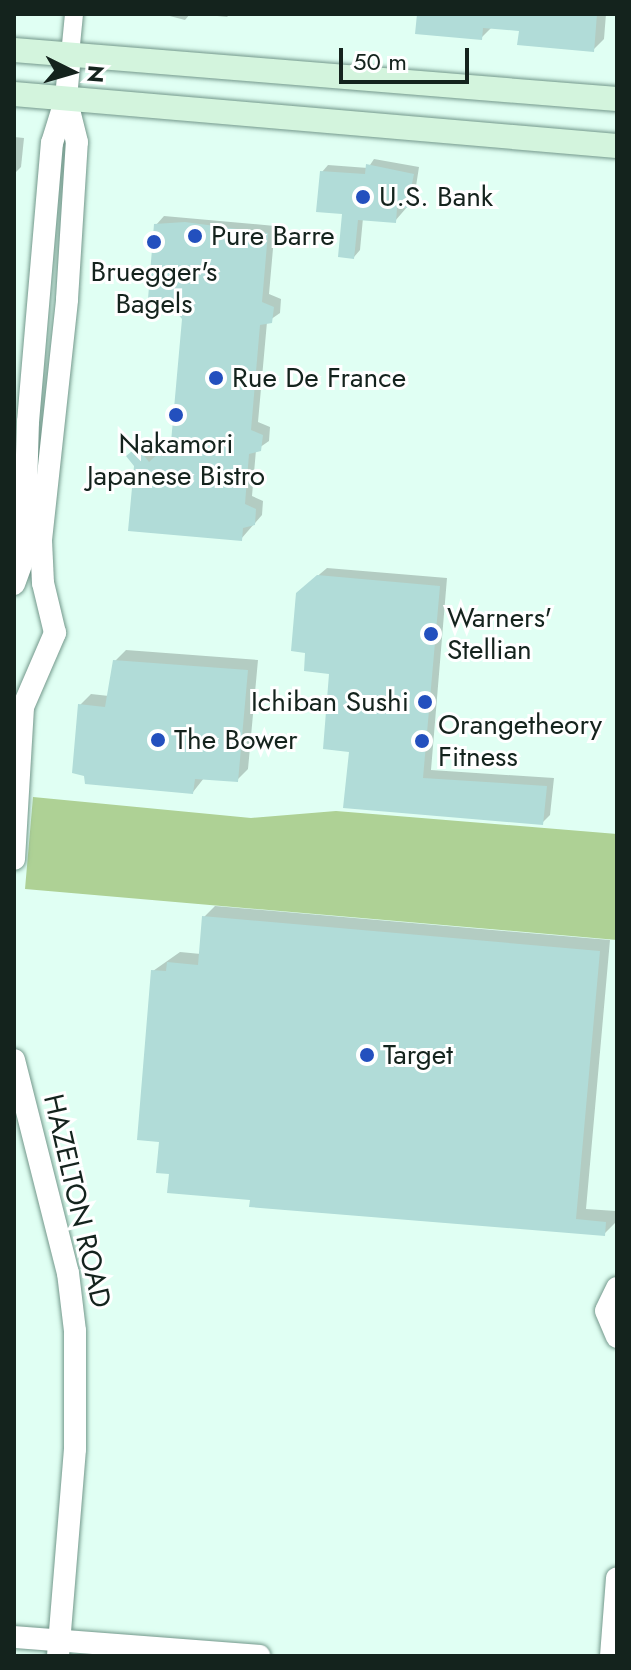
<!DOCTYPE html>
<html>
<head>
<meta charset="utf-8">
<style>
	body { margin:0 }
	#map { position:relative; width:631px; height:1670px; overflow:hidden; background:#e0fff3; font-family:Jost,sans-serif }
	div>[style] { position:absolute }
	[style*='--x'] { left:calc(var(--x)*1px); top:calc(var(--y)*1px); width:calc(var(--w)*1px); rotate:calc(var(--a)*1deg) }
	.green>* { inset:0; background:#aed195 }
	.shadow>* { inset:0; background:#0003 }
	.building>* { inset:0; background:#b1dcd8 }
	.roads { filter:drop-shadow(0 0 2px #73988b) drop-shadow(0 0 2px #73988b) }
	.minor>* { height:18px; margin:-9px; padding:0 9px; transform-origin:9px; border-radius:9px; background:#fff }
	.tertiary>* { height:22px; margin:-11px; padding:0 11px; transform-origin:11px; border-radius:11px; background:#fff }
	.secondary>* { height:24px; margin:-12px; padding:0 12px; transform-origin:12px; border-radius:12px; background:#d3f4dd }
	.dots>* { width:22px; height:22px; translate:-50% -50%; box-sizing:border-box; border:4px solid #fff; border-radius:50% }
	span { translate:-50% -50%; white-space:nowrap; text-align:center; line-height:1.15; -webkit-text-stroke:6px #fff; paint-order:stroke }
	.poi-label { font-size:28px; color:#14231d }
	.left { translate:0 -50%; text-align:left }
	.right { translate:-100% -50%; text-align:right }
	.street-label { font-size:28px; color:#14231d }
	.frame { position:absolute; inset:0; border:16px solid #14231d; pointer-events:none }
	.north { position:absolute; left:32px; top:32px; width:80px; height:80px; -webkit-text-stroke:6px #fff; paint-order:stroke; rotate:95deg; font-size:22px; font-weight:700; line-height:32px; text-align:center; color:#14231d }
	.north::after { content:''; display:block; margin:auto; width:28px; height:36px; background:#14231d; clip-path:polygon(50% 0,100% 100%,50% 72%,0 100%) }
	.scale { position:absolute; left:339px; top:48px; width:130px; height:36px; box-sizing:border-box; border:4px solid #14231d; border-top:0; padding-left:10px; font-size:24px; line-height:28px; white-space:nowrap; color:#14231d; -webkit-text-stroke:6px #fff; paint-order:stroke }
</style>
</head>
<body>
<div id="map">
	<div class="green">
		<i style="clip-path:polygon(33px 797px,251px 818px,336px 811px,617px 834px,617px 940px,25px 889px)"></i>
	</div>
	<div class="shadow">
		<i style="clip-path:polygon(162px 14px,190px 14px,185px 20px)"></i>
		<i style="clip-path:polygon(198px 14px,230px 14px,227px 17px)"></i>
		<i style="clip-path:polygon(419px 14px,606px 14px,604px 39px,593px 50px,521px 29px,492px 27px,481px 38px)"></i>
		<i style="clip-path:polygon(14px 137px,24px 138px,21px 167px,14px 174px)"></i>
		<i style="clip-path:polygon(374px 159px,419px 167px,414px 199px,395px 221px,363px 218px,360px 250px,354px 257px,344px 212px,322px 172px,328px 165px,368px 168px)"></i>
		<i style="clip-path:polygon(164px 216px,275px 226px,269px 294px,281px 299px,280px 313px,267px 322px,258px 422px,270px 427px,269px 441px,256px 450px,252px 496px,263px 501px,262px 515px,241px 539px,130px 529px,136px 448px,146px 440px,159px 456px,173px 442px,184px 318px,156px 225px)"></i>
		<i style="clip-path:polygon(327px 568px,447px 578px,431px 770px,554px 778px,550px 815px,542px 823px,346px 806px,351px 750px,307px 585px)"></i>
		<i style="clip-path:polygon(126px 650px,258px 660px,248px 769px,237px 780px,204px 778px,193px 792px,80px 705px,91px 694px,109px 696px,115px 661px)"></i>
		<i style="clip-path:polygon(215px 906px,610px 940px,586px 1209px,616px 1211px,615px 1223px,604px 1234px,252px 1198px,171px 1172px,161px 1140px,153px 971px,180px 952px,201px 954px,204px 917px)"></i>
	</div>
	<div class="building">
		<i style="clip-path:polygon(417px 14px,597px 14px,594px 52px,517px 45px,519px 31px,483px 28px,482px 40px,415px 34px)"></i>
		<i style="clip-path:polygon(366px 164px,414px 174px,407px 208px,397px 208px,396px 223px,358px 220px,354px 259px,338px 257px,342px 214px,316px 212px,320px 171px,365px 174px)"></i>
		<i style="clip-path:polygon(185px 222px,268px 233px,262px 302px,274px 307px,272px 323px,260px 325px,251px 430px,263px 435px,261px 451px,249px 454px,245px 504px,256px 509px,255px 525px,243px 528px,242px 541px,128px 531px,134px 466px,126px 456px,137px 447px,149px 462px,171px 442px,182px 319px,168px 301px,148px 299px,154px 224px)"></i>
		<i style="clip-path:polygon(317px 575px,440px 586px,423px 778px,547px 786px,543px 825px,343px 808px,349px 752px,323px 749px,329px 674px,304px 671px,305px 653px,291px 651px,296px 593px)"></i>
		<i style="clip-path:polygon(113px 660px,248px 670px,238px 782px,195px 779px,193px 794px,85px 784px,84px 776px,72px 773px,78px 704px,105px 707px)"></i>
		<i style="clip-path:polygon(202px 916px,600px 951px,576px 1219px,606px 1222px,605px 1236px,249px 1207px,250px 1200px,167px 1193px,169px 1174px,156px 1173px,159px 1142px,137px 1140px,151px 970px,166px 971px,167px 962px,198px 965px)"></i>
	</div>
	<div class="roads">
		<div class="minor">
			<i style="--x:70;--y:55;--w:41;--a:-84.4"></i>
		</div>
		<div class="tertiary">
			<i style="--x:14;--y:584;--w:30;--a:-70"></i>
			<i style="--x:24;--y:556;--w:134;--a:-88.3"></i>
			<i style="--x:28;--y:422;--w:280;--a:-85.1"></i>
			<i style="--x:52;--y:143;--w:47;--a:-72.7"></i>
			<i style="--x:66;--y:98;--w:43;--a:-84.7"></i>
			<i style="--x:14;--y:859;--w:152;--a:-86.6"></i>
			<i style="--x:23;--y:707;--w:81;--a:-66.6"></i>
			<i style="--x:55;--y:633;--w:51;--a:-103.5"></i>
			<i style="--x:43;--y:583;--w:43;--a:-92.7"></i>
			<i style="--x:41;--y:540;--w:242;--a:-83.8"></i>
			<i style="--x:67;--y:299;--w:157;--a:-86.4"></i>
			<i style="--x:77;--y:142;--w:45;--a:-104"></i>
			<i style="--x:14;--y:1060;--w:220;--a:75.8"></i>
			<i style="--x:68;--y:1273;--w:58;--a:83.1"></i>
			<i style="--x:75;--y:1331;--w:118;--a:90"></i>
			<i style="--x:75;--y:1449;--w:208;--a:94.7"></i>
			<i style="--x:617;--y:1288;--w:25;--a:116"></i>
			<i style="--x:606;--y:1311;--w:28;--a:67"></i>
			<i style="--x:14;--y:1637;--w:246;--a:4.4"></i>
			<i style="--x:611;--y:1656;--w:78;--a:-85.6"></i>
		</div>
		<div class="secondary">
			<i style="--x:14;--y:50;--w:605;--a:4.65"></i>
			<i style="--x:14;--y:94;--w:605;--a:4.93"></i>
		</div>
	</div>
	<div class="dots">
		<i style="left:363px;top:197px;background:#2350be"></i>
		<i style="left:195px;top:236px;background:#2350be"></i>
		<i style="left:154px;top:242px;background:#2350be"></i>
		<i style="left:216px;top:378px;background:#2350be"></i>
		<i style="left:176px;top:415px;background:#2350be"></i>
		<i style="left:431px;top:634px;background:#2350be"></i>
		<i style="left:425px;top:702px;background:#2350be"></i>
		<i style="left:158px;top:740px;background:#2350be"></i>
		<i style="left:422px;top:741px;background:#2350be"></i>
		<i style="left:367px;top:1055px;background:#2350be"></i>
	</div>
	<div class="poi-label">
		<span class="left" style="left:379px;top:197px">U.S. Bank</span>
		<span class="left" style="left:211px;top:236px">Pure Barre</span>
		<span style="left:154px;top:288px">Bruegger's<br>Bagels</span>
		<span class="left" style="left:232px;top:378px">Rue De France</span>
		<span style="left:176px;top:460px">Nakamori<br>Japanese Bistro</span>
		<span class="left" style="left:447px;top:634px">Warners'<br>Stellian</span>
		<span class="right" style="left:409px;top:702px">Ichiban Sushi</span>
		<span class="left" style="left:438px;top:741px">Orangetheory<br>Fitness</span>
		<span class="left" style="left:174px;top:740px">The Bower</span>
		<span class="left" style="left:383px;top:1055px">Target</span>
	</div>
	<div class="street-label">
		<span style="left:77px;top:1201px;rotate:77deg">HAZELTON ROAD</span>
	</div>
	<div class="frame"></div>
	<div class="north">N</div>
	<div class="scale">50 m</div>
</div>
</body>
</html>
